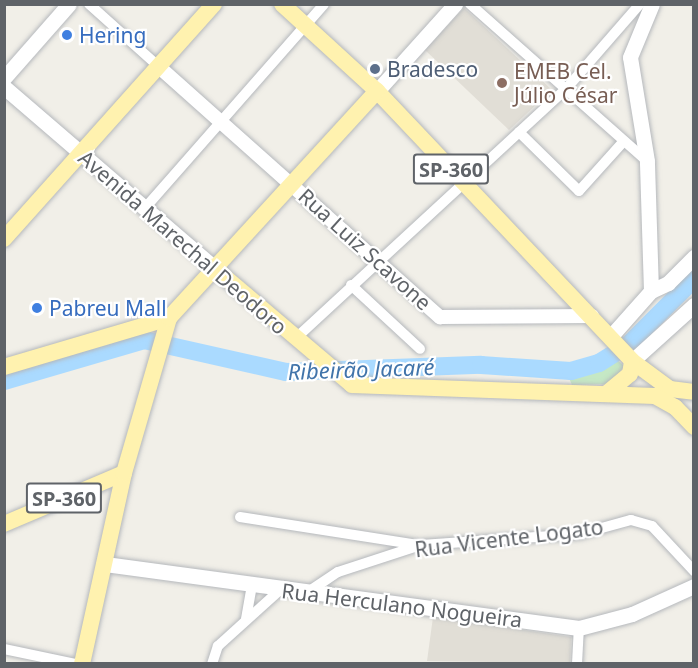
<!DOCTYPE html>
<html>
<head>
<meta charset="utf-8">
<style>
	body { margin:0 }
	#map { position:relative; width:698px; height:668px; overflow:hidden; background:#f1efe8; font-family:"Noto Sans",sans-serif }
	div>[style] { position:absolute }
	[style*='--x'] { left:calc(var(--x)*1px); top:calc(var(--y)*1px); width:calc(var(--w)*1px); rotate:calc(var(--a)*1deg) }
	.education>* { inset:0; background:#e1ded6 }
	.green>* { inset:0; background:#c5e8c5 }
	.river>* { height:18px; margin:-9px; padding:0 9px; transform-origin:9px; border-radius:9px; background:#aadaff }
	.roads { filter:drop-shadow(0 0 2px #b5b8bc) drop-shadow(0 0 2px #b5b8bc) }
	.minor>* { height:10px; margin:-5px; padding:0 5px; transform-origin:5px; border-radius:5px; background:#fff }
	.tertiary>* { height:14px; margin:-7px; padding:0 7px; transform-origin:7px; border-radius:7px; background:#fff }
	.secondary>* { height:15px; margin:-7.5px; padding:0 7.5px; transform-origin:7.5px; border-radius:7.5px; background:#fff }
	.primary>* { height:16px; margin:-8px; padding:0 8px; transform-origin:8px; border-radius:8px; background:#fff2af }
	.dots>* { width:16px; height:16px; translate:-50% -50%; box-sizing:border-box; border:3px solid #fff; border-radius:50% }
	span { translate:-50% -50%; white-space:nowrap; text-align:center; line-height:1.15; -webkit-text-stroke:4.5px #fff; paint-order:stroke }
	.shield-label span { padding:2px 4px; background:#fff; border:2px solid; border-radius:4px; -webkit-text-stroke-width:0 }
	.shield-label { font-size:20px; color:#5f6368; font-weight:700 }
	.shop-label { font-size:21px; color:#366cbe }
	.left { translate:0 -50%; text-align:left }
	.service-label { font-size:21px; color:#4e5e75 }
	.education-label { font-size:21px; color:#785e54 }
	.street-label { font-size:21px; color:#5f6368 }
	.water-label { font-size:22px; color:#4174aa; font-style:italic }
	.frame { position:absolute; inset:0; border:6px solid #5f6368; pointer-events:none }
</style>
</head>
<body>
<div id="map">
	<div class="education">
		<i style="clip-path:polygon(464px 8px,552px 90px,509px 130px,425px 50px)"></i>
		<i style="clip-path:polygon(433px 617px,571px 637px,570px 663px,427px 661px)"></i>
	</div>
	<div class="green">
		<i style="clip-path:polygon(615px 358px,624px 366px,611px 384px,572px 385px,569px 378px)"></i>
	</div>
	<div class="river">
		<i style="--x:4;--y:381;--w:146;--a:-16.3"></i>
		<i style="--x:144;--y:340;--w:146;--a:12.7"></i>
		<i style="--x:286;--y:372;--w:195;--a:-2.1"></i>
		<i style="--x:481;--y:365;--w:90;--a:3.8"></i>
		<i style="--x:571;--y:371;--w:29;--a:-16"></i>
		<i style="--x:599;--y:363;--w:34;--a:-32"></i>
		<i style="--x:628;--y:345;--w:93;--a:-45"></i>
	</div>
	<div class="roads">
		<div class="minor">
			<i style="--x:89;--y:4;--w:93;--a:41.9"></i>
			<i style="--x:470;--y:4;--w:237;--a:41.6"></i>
			<i style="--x:519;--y:132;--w:84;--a:44.5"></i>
			<i style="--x:579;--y:191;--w:67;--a:-48"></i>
			<i style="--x:145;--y:208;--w:271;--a:-48.7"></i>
			<i style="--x:351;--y:285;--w:94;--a:42.8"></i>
			<i style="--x:296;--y:338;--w:367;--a:-42.7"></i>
			<i style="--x:566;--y:89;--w:113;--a:-49"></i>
			<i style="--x:240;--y:517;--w:180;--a:8.9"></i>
			<i style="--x:311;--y:590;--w:32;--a:-34"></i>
			<i style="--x:338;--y:572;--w:87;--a:-18"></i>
			<i style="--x:421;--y:545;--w:159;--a:-4"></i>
			<i style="--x:580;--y:534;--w:53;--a:-15.4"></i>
			<i style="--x:631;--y:520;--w:22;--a:16"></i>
			<i style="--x:652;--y:526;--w:62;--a:47"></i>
			<i style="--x:246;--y:619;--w:35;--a:-80"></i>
			<i style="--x:4;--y:649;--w:74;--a:11.8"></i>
			<i style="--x:212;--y:664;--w:19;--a:-72"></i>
			<i style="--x:218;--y:646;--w:84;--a:-42.1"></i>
			<i style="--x:577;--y:664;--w:36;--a:-87"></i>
		</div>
		<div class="tertiary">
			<i style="--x:158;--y:66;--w:378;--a:41.7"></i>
			<i style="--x:440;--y:317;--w:152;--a:-0.4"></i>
		</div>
		<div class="secondary">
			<i style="--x:4;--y:78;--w:98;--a:-48.7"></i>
			<i style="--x:4;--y:87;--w:276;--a:40.7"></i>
			<i style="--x:377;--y:91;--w:117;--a:-48.1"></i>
			<i style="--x:651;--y:291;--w:19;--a:-25"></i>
			<i style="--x:668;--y:283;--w:37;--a:-45"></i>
			<i style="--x:611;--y:336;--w:60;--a:-48.4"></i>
			<i style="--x:651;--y:291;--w:130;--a:-91.8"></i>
			<i style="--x:647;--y:161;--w:105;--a:-99.3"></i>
			<i style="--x:630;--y:57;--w:57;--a:-67.5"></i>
			<i style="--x:632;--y:361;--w:84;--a:-42.1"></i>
			<i style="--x:105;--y:564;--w:478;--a:7.7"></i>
			<i style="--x:579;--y:628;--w:55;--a:-14.8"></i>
			<i style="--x:632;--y:614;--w:68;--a:-24.3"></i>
		</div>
		<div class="primary">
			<i style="--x:282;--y:4;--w:129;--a:42.5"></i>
			<i style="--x:377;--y:91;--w:371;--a:46.6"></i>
			<i style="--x:632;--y:361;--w:47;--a:36.4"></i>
			<i style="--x:670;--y:389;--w:24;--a:7"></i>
			<i style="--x:4;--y:239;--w:315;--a:-48.2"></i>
			<i style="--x:213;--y:267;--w:182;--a:40.3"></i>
			<i style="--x:352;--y:385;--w:303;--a:2.1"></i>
			<i style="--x:655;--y:396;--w:23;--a:29"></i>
			<i style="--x:675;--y:407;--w:28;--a:46"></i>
			<i style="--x:4;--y:367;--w:172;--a:-16.5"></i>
			<i style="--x:606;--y:394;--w:31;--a:-40"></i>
			<i style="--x:630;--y:374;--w:13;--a:-81"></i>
			<i style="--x:4;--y:524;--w:130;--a:-23"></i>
			<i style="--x:82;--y:664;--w:196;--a:-77.6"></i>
			<i style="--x:124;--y:473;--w:161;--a:-73.8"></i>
			<i style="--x:169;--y:318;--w:308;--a:-47.5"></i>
		</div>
	</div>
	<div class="dots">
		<i style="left:67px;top:35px;background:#3f7fe0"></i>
		<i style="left:375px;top:69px;background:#5c6f8a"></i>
		<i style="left:502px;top:83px;background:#8d6e63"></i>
		<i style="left:37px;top:308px;background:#3f7fe0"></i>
	</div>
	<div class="shield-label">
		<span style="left:451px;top:169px">SP-360</span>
		<span style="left:64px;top:498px">SP-360</span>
	</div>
	<div class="shop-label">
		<span class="left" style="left:79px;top:35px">Hering</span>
		<span class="left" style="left:49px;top:308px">Pabreu Mall</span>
	</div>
	<div class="service-label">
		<span class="left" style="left:387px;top:69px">Bradesco</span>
	</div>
	<div class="education-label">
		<span class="left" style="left:514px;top:83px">EMEB Cel.<br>Júlio César</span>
	</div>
	<div class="street-label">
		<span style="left:183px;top:242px;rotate:41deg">Avenida Marechal Deodoro</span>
		<span style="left:365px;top:249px;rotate:42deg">Rua Luiz Scavone</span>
		<span style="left:509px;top:538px;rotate:-7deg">Rua Vicente Logato</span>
		<span style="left:402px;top:605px;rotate:7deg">Rua Herculano Nogueira</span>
	</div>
	<div class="water-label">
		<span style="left:361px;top:369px;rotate:-2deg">Ribeirão Jacaré</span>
	</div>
	<div class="frame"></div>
</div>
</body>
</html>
